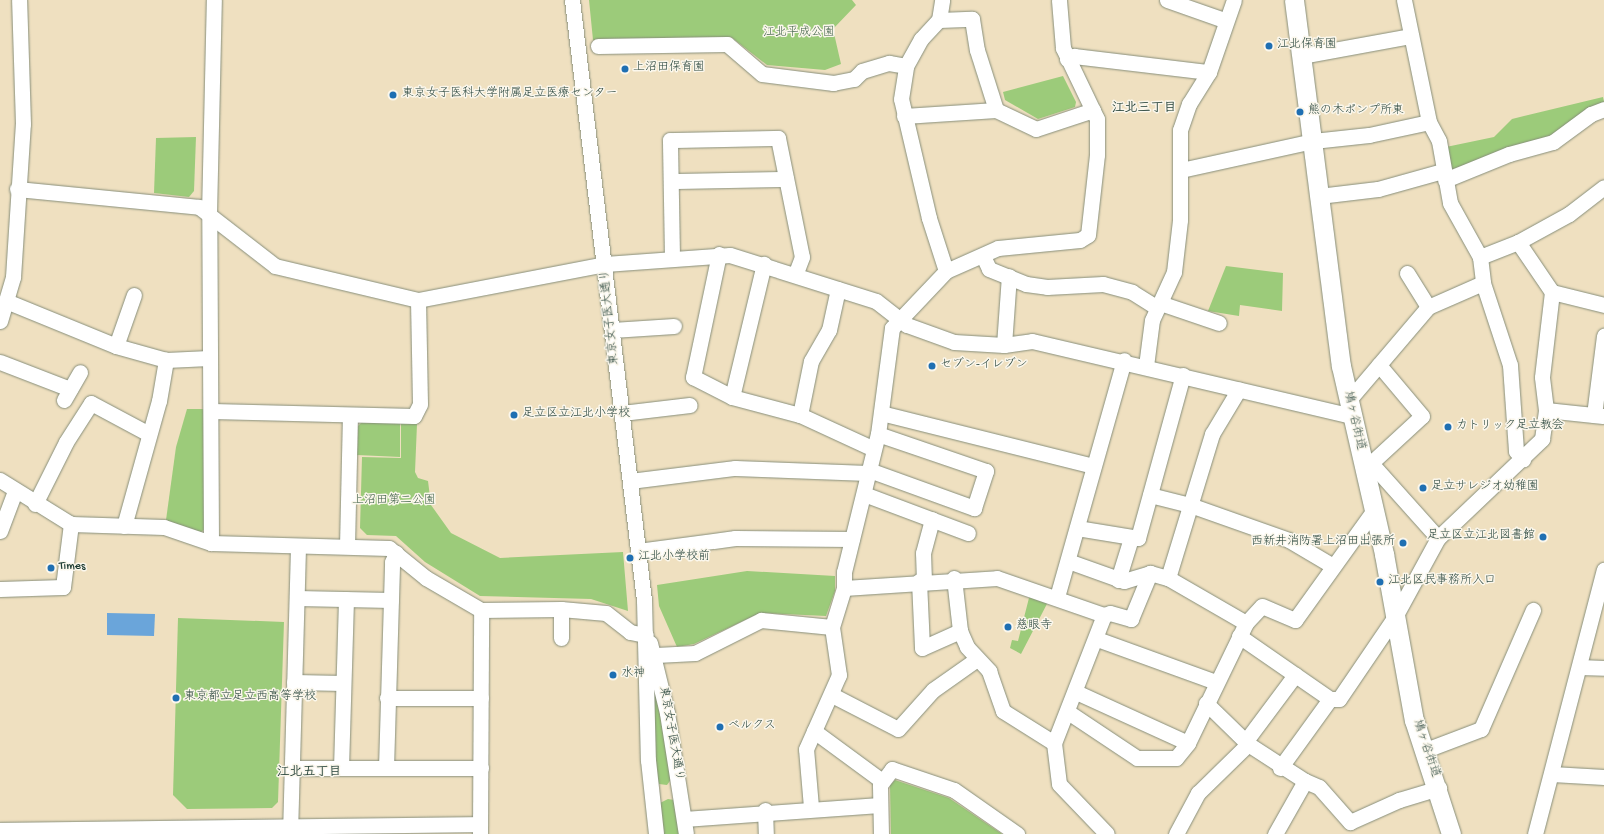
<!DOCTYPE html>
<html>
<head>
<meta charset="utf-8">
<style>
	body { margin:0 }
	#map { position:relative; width:1604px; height:834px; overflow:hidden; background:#efe0c0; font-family:"Gochi Hand","Klee One",sans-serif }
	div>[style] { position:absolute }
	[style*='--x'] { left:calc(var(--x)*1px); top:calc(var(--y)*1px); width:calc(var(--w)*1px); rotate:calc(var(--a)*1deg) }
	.green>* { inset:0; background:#9ccb7a }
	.water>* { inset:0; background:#6aa5da }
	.roads { filter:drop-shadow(0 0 1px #878e7a) drop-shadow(0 0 1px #878e7a) }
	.minor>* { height:15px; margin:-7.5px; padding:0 7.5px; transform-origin:7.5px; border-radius:7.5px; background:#fff }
	.major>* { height:19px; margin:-9.5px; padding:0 9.5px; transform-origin:9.5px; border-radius:9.5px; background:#fff }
	.dots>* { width:11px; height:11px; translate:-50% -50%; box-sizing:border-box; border:2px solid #fbf7ec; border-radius:50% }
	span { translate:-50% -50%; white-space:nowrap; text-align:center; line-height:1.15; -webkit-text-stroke:3px #fbf7ec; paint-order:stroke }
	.park-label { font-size:12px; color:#3e6046 }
	.poi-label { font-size:12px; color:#1f3d34 }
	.left { translate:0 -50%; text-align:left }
	.right { translate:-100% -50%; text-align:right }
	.street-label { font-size:12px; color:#1f3d34 }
	.neighbourhood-label { font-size:13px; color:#1f3d34; font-weight:700 }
</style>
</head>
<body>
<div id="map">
	<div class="green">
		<i style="clip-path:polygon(589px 0,852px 0,856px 5px,833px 29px,841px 64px,825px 70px,767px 65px,731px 37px,593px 40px)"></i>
		<i style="clip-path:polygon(1063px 76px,1076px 102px,1075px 107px,1038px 119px,1005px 100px,1003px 92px)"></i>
		<i style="clip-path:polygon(1603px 97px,1604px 102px,1551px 136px,1450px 170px,1446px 147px,1494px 137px,1512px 119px)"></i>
		<i style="clip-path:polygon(196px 137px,194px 191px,189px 197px,154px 193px,156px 138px)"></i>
		<i style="clip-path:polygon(1226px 266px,1283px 273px,1282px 311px,1240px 305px,1239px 316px,1208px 311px)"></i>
		<i style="clip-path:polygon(187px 409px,206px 409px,206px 528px,200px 533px,166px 520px,176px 447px)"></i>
		<i style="clip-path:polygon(362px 422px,400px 422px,400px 457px,357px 455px,358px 426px)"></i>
		<i style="clip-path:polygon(401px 422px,417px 424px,415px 472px,418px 478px,428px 481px,431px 505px,451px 533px,500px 558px,623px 552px,628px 611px,591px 599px,480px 596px,425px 562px,396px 536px,367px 535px,360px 528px,362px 457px,401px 458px)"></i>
		<i style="clip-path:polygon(747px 571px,835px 576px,835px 591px,826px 616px,760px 613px,694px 644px,677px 647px,659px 606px,657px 585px)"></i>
		<i style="clip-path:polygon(1030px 594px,1049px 600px,1021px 654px,1010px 648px,1012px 640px,1018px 641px)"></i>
		<i style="clip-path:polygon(178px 618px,284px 622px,278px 802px,272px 808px,187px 809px,173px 795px)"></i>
		<i style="clip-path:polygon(652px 674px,672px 778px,667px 785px,659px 784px,655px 775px)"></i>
		<i style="clip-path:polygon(895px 780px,949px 798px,1002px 834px,891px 834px,890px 785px)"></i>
		<i style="clip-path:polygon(668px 799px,674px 800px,680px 834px,664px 834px,660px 803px)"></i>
	</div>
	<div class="water">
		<i style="clip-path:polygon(107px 613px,155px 614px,154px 636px,107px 635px)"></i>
	</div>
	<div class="roads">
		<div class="minor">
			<i style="--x:572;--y:0;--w:604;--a:83.16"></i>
			<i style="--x:644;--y:600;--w:160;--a:88.6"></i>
			<i style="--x:648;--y:760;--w:74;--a:83.8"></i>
			<i style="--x:1167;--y:0;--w:60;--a:19.3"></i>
			<i style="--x:1404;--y:0;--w:125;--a:78.4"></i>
			<i style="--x:1429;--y:122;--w:21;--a:62"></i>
			<i style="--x:1439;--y:141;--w:63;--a:79.9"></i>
			<i style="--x:1450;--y:203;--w:62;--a:60.9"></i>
			<i style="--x:1480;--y:257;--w:26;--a:83"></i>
			<i style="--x:1483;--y:283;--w:86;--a:71.8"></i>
			<i style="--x:1510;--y:365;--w:86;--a:86"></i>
			<i style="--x:1516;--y:451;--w:11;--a:49"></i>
			<i style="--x:939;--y:20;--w:33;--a:-2"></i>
			<i style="--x:972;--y:19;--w:31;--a:81"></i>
			<i style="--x:977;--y:50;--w:63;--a:72.4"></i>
			<i style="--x:996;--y:110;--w:44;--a:25.4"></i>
			<i style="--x:1036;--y:129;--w:60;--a:-18.4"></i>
			<i style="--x:598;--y:46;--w:129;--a:-0.9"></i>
			<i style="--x:727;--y:44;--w:46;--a:40.6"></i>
			<i style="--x:762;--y:74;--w:72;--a:7.2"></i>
			<i style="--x:833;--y:83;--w:21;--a:-11"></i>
			<i style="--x:854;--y:79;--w:11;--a:-45"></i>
			<i style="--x:862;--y:71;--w:28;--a:-17"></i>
			<i style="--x:889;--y:63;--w:17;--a:10"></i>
			<i style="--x:1301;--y:56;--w:112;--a:-10.3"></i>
			<i style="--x:1067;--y:59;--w:8;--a:-23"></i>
			<i style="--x:1074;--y:56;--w:136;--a:6.8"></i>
			<i style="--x:904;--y:116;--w:92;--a:-3.7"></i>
			<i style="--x:1181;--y:170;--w:135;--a:-12.4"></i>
			<i style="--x:1313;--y:141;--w:56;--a:-6.1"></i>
			<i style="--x:1369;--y:135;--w:61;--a:-12.2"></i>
			<i style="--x:1445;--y:180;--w:69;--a:-22.1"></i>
			<i style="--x:1509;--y:154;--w:46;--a:-15.3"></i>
			<i style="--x:1553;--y:142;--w:47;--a:-36.4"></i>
			<i style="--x:1591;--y:114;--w:14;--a:-21"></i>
			<i style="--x:671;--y:181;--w:115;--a:-1"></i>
			<i style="--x:17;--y:189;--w:183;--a:5.6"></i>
			<i style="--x:199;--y:207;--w:96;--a:37.8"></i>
			<i style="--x:275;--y:266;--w:147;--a:13.4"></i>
			<i style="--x:418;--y:300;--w:190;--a:-10.9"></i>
			<i style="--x:605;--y:264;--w:125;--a:-4.1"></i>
			<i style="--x:730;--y:255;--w:153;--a:17.5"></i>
			<i style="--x:876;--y:301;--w:39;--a:38"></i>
			<i style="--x:907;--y:325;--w:50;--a:19.9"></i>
			<i style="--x:954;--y:342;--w:50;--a:3.4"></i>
			<i style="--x:1004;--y:345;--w:28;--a:-8"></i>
			<i style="--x:1032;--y:341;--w:328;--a:13.2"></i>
			<i style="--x:1319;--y:196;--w:59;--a:-6.8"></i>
			<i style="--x:1378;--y:189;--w:67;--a:-15.5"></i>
			<i style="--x:1518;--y:242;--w:60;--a:55.8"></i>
			<i style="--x:1552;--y:292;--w:54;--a:14"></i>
			<i style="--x:719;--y:254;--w:126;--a:101.9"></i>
			<i style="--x:693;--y:377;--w:44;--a:27.1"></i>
			<i style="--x:732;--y:397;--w:70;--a:14.8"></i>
			<i style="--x:800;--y:415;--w:81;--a:24.7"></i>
			<i style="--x:983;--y:256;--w:14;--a:65"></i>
			<i style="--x:989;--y:269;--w:40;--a:22"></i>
			<i style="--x:1026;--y:284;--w:21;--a:8"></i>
			<i style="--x:1047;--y:287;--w:56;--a:-3.1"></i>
			<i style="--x:1103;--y:284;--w:30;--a:15"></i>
			<i style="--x:1132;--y:292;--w:28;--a:32"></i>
			<i style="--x:672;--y:257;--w:117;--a:-91"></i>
			<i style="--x:670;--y:140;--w:108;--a:-1.1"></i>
			<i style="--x:778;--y:138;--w:121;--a:78.6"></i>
			<i style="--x:802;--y:257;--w:19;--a:111"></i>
			<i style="--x:1480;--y:257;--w:41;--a:-21.5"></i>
			<i style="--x:1518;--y:242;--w:58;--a:-28.8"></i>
			<i style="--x:1569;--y:214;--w:44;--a:-37.6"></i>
			<i style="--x:946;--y:271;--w:57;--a:-23.9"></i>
			<i style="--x:998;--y:248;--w:82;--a:-5.6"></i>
			<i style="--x:1080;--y:240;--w:9;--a:-32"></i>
			<i style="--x:1088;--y:235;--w:81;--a:-83.6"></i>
			<i style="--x:1097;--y:155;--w:36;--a:-90"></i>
			<i style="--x:1097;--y:119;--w:79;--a:-115.6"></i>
			<i style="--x:1063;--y:48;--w:48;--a:-94.8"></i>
			<i style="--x:1407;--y:273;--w:40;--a:58"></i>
			<i style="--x:6;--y:301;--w:119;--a:22.2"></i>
			<i style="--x:116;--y:346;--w:52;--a:15.6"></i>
			<i style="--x:166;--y:360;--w:43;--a:-2.7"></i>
			<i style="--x:1160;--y:303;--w:62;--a:18.7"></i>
			<i style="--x:0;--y:321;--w:46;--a:-73.5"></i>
			<i style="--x:13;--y:277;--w:153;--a:-86.3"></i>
			<i style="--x:23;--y:124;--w:124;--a:-91.8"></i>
			<i style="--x:612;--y:330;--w:62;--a:-3.7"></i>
			<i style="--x:1004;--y:345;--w:69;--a:-85.9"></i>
			<i style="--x:116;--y:346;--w:54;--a:-70.6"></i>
			<i style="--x:0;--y:362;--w:75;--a:21.1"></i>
			<i style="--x:1146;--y:366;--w:46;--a:-82.6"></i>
			<i style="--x:1152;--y:320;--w:53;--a:-65.4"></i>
			<i style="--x:1174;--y:272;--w:52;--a:-83.4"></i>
			<i style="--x:1180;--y:220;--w:90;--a:-90"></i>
			<i style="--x:1180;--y:130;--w:28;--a:-71"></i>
			<i style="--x:1189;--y:104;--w:38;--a:-58"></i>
			<i style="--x:1209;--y:72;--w:76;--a:-70.9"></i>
			<i style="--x:732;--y:397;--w:137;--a:-76.5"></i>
			<i style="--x:64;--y:400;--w:32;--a:-60"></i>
			<i style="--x:1348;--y:401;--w:123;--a:-49.6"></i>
			<i style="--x:1428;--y:307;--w:60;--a:-23.6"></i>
			<i style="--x:1546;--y:410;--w:57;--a:6"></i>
			<i style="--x:212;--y:411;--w:202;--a:1.4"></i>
			<i style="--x:414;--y:416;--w:13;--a:-63"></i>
			<i style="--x:420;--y:404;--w:104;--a:-91.1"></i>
			<i style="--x:622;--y:413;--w:68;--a:-6.7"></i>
			<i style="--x:881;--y:413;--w:219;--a:14"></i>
			<i style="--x:800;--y:415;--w:55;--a:-78.5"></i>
			<i style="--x:811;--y:361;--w:36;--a:-60"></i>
			<i style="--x:829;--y:330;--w:42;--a:-77.6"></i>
			<i style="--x:1594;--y:415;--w:80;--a:-82.8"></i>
			<i style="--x:1363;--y:465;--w:8;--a:-14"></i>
			<i style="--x:1371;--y:463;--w:69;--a:-42.7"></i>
			<i style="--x:1422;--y:416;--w:67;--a:-130.1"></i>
			<i style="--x:869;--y:470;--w:112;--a:19.9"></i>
			<i style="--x:974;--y:508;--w:39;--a:-72"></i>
			<i style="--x:986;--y:471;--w:114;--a:-161.1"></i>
			<i style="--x:0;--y:480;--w:84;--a:31.8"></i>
			<i style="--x:71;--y:524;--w:93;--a:1.8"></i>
			<i style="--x:164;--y:527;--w:50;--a:18.8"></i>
			<i style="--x:211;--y:543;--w:178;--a:1.6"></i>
			<i style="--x:389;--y:548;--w:48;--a:39"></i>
			<i style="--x:426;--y:578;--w:64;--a:30.2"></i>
			<i style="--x:481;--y:610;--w:80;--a:-0.7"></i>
			<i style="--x:561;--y:609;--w:45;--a:5.1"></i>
			<i style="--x:606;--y:613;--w:31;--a:38"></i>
			<i style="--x:630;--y:632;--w:16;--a:11"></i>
			<i style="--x:630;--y:481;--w:106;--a:-7.1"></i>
			<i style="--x:735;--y:468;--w:133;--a:2.2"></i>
			<i style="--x:864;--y:494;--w:111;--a:20.6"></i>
			<i style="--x:1150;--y:495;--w:41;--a:14"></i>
			<i style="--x:1190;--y:505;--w:105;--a:19.5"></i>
			<i style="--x:1289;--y:540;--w:51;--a:30.6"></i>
			<i style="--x:35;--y:504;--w:69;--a:-63.4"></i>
			<i style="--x:66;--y:442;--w:46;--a:-57.3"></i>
			<i style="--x:91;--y:403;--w:66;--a:28.1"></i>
			<i style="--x:124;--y:526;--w:130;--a:-74.4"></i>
			<i style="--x:159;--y:401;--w:42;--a:-80.3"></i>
			<i style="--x:1077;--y:528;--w:62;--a:9.3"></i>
			<i style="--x:1138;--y:538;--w:169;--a:-74.6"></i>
			<i style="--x:0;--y:531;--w:43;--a:-69.4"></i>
			<i style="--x:1438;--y:538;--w:144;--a:-43.6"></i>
			<i style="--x:1542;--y:439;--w:29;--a:-82"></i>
			<i style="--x:1546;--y:410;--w:33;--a:-97"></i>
			<i style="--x:1542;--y:377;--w:86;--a:-83.3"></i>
			<i style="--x:211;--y:543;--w:329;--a:-90.3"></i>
			<i style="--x:209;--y:214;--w:214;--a:-88.7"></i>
			<i style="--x:347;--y:546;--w:130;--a:-88.7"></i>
			<i style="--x:638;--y:551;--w:98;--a:-7.6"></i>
			<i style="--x:735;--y:538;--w:117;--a:0.5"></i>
			<i style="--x:1068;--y:561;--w:59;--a:19.7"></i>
			<i style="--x:1124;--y:581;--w:27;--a:-17"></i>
			<i style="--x:1150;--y:573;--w:19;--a:16"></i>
			<i style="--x:1168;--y:578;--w:90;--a:30"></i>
			<i style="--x:954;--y:578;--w:53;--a:83.5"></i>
			<i style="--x:960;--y:631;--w:17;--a:66"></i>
			<i style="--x:967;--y:647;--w:33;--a:47"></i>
			<i style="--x:989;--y:671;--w:42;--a:70.7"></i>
			<i style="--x:1003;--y:711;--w:60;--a:32.1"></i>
			<i style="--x:1168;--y:578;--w:151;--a:-73"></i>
			<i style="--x:1212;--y:434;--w:52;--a:-59"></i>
			<i style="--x:1118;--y:580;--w:44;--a:-72.8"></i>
			<i style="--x:919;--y:581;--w:67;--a:87.4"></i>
			<i style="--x:922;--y:648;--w:42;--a:-24.1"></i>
			<i style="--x:924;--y:581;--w:28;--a:-92"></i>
			<i style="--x:923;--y:553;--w:35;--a:-75"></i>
			<i style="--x:844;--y:588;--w:153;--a:-3.7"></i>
			<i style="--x:997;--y:578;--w:113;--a:19.1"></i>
			<i style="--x:1104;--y:615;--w:137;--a:111.3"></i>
			<i style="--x:1054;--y:743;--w:41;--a:83"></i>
			<i style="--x:1059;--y:784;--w:69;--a:46.2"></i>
			<i style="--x:0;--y:589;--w:63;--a:-1.8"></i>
			<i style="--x:63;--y:587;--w:64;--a:-82.8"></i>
			<i style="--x:1057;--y:597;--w:246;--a:-74.2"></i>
			<i style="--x:297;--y:598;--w:94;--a:1.2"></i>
			<i style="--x:561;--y:609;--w:29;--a:90"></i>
			<i style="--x:1104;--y:615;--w:6;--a:-18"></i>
			<i style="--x:1110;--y:613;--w:22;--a:16"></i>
			<i style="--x:1131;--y:619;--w:50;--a:-67.6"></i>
			<i style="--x:1239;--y:636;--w:111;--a:34.7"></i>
			<i style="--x:1330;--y:699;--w:9;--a:0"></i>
			<i style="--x:1339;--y:699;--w:102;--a:-55.8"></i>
			<i style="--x:1396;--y:615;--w:88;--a:-61.4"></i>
			<i style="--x:1438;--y:538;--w:101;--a:-131.8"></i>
			<i style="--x:1097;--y:639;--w:127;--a:19.9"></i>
			<i style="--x:650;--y:643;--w:72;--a:76.3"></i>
			<i style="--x:667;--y:713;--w:122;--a:81.1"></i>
			<i style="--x:656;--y:655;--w:39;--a:-3"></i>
			<i style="--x:695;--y:653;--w:74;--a:-26.6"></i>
			<i style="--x:761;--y:620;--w:71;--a:5.6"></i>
			<i style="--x:1579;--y:667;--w:25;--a:2"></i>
			<i style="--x:294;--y:682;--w:49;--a:1.2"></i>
			<i style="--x:1076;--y:692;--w:123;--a:24.5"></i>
			<i style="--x:832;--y:695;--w:74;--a:27.3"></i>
			<i style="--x:898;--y:729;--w:52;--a:-48.1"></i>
			<i style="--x:933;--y:690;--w:54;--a:-35.2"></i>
			<i style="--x:387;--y:698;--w:94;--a:0"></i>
			<i style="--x:1206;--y:703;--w:59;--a:44.3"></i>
			<i style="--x:1248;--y:744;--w:68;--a:33"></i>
			<i style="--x:1305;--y:781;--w:61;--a:119.5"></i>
			<i style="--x:1068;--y:712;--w:83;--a:33.7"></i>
			<i style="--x:1137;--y:758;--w:39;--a:0"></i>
			<i style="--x:1176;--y:758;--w:19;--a:-51"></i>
			<i style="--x:1188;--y:743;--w:133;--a:-64.2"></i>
			<i style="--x:1246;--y:623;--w:23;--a:-47"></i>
			<i style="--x:1262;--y:606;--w:36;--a:23"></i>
			<i style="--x:1295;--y:620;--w:135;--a:-54.3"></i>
			<i style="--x:814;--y:731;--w:84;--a:36.3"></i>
			<i style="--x:1245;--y:742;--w:84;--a:-53.3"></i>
			<i style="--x:1423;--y:751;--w:62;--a:-20.8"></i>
			<i style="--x:1481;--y:729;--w:130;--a:-66.4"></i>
			<i style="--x:292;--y:768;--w:189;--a:0"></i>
			<i style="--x:341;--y:768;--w:169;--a:-88.3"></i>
			<i style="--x:386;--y:768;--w:206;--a:-88.3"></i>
			<i style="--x:392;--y:562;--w:10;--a:-66"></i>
			<i style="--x:1280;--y:768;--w:85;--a:-54.1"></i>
			<i style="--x:1552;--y:774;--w:52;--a:3.3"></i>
			<i style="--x:1305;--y:781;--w:15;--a:23"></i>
			<i style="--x:1319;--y:787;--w:47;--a:48.5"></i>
			<i style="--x:1350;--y:822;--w:54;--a:-24.2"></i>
			<i style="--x:1399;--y:800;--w:42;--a:-16.7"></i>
			<i style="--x:811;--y:807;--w:58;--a:-94.9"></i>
			<i style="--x:806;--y:749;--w:81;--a:-66"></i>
			<i style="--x:839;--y:675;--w:49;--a:-98.3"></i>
			<i style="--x:832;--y:627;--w:41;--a:-72.9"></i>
			<i style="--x:844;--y:588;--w:16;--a:-90"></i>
			<i style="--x:844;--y:572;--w:142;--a:-76.2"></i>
			<i style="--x:878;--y:434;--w:107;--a:-82.5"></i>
			<i style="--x:892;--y:328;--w:79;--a:-46.5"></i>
			<i style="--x:946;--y:271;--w:56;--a:-107.8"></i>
			<i style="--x:929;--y:218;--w:122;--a:-103.2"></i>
			<i style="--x:901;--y:99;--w:33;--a:-81"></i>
			<i style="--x:906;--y:66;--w:31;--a:-61"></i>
			<i style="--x:921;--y:39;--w:26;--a:-47"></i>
			<i style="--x:939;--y:20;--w:20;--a:-81"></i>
			<i style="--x:765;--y:810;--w:24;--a:88"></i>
			<i style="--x:684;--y:819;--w:196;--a:-4.1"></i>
			<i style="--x:0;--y:830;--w:480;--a:-0.7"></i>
			<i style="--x:480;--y:833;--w:223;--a:-89.7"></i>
			<i style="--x:290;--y:834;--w:288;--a:-88.4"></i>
			<i style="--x:881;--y:834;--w:49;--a:-91.2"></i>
			<i style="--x:880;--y:785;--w:20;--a:-53"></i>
			<i style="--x:892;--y:769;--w:65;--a:18.7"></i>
			<i style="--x:954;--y:790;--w:77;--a:34.9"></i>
			<i style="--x:1176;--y:834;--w:47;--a:-61.8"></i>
			<i style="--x:1198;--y:793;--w:70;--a:-44.4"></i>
			<i style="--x:1535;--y:834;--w:273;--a:-75.4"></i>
		</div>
		<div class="major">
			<i style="--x:1294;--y:0;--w:369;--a:82.7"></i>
			<i style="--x:1341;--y:366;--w:193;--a:77.1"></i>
			<i style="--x:1384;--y:554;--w:169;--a:79.8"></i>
			<i style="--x:1414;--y:720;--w:120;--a:72"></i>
		</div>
	</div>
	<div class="dots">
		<i style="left:1269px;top:46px;background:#1f6fb2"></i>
		<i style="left:625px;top:69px;background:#1f6fb2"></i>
		<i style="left:393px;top:95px;background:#1f6fb2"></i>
		<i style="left:1300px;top:112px;background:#1f6fb2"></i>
		<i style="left:932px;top:366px;background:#1f6fb2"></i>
		<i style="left:514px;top:415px;background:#1f6fb2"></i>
		<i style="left:1448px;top:427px;background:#1f6fb2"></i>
		<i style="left:1423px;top:488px;background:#1f6fb2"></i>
		<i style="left:1543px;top:537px;background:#1f6fb2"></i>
		<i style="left:1403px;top:543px;background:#1f6fb2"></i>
		<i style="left:630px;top:558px;background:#1f6fb2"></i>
		<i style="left:51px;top:568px;background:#1f6fb2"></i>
		<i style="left:1380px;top:582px;background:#1f6fb2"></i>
		<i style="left:1008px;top:627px;background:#1f6fb2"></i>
		<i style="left:613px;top:675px;background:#1f6fb2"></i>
		<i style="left:176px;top:698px;background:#1f6fb2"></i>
		<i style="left:720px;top:727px;background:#1f6fb2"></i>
	</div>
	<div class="park-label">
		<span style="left:799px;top:34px">江北平成公園</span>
		<span style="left:394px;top:502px">上沼田第二公園</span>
	</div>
	<div class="poi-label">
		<span class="left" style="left:1277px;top:46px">江北保育園</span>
		<span class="left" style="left:633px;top:69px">上沼田保育園</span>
		<span class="left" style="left:402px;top:95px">東京女子医科大学附属足立医療センター</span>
		<span class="left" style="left:1308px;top:112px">熊の木ポンプ所東</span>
		<span class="left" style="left:940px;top:366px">セブン-イレブン</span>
		<span class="left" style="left:522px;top:415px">足立区立江北小学校</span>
		<span class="left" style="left:1456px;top:427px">カトリック足立教会</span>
		<span class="left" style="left:1431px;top:488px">足立サレジオ幼稚園</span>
		<span class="right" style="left:1535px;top:537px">足立区立江北図書館</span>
		<span class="right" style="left:1395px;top:543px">西新井消防署上沼田出張所</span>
		<span class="left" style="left:638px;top:558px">江北小学校前</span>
		<span class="left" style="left:59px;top:568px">Times</span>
		<span class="left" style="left:1388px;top:582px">江北区民事務所入口</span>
		<span class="left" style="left:1016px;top:627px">慈眼寺</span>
		<span class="left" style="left:621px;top:675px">水神</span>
		<span class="left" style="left:184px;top:698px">東京都立足立西高等学校</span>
		<span class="left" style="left:728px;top:727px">ベルクス</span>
	</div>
	<div class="street-label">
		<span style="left:611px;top:317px;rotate:-96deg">東京女子医大通り</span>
		<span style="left:1353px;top:421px;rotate:77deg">鳩ヶ谷街道</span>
		<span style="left:670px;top:734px;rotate:80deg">東京女子医大通り</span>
		<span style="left:1425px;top:749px;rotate:71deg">鳩ヶ谷街道</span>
	</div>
	<div class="neighbourhood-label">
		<span style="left:1144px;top:109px">江北三丁目</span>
		<span style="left:309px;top:773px">江北五丁目</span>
	</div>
</div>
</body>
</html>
